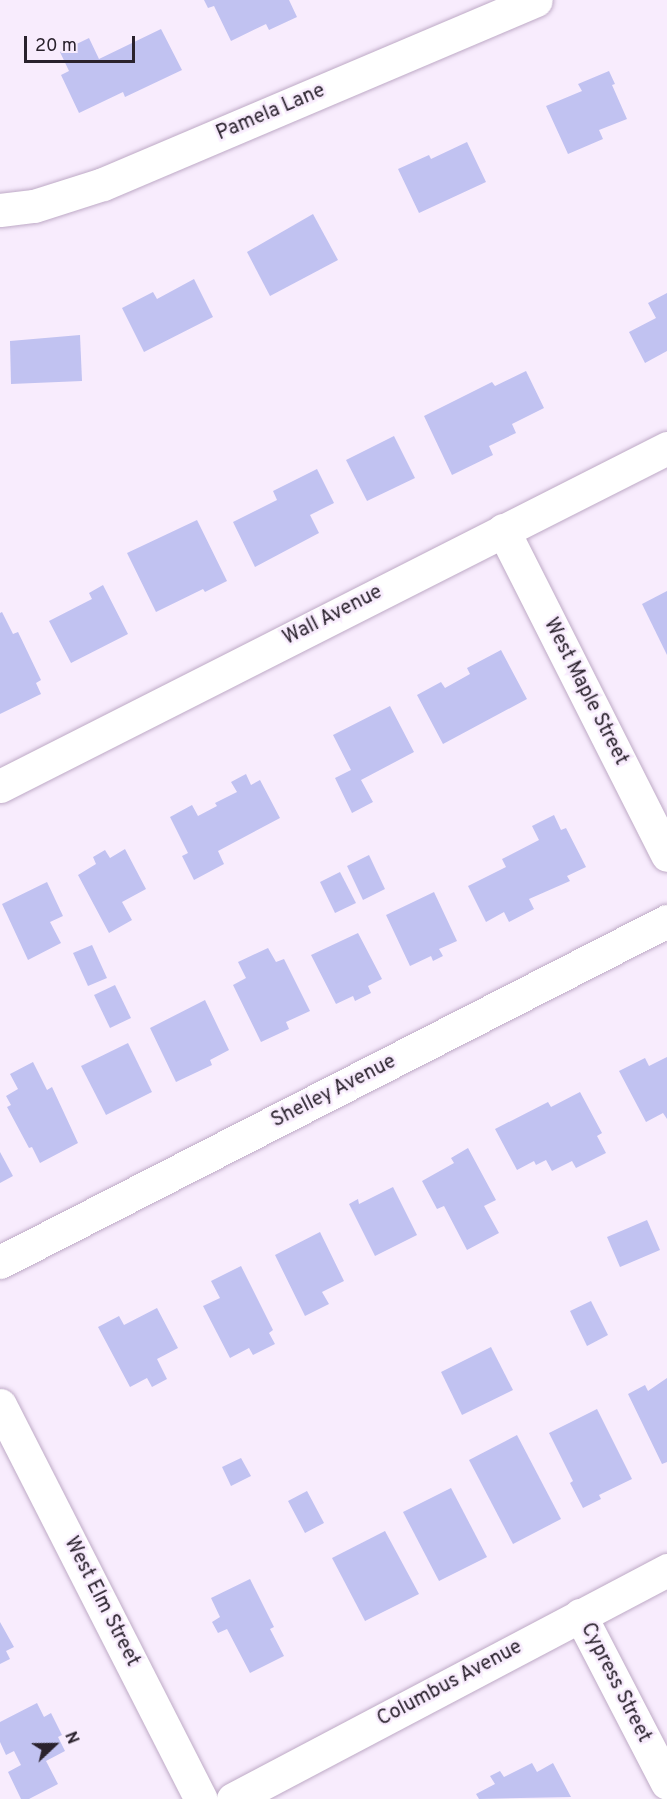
<!DOCTYPE html>
<html>
<head>
<meta charset="utf-8">
<style>
	body { margin:0 }
	#map { position:relative; width:667px; height:1799px; overflow:hidden; background:#f8ecfd; font-family:Overpass,sans-serif }
	div>[style] { position:absolute }
	[style*='--x'] { left:calc(var(--x)*1px); top:calc(var(--y)*1px); width:calc(var(--w)*1px); rotate:calc(var(--a)*1deg) }
	.building>* { inset:0; background:#c1c2f1 }
	.roads { filter:drop-shadow(0 0 2px #beaac6) drop-shadow(0 0 2px #beaac6) }
	.minor>* { height:33px; margin:-16.5px; padding:0 16.5px; transform-origin:16.5px; border-radius:16.5px; background:#fff }
	span { translate:-50% -50%; white-space:nowrap; text-align:center; line-height:1.15; -webkit-text-stroke:5px #f8ecfd; paint-order:stroke }
	.street-label { font-size:20px; color:#2a222d }
	.north { position:absolute; left:24px; top:1715px; width:60px; height:60px; -webkit-text-stroke:4px #f8ecfd; paint-order:stroke; rotate:68deg; font-size:16px; font-weight:700; line-height:24px; text-align:center; color:#2a222d }
	.north::after { content:''; display:block; margin:auto; width:21px; height:27px; background:#2a222d; clip-path:polygon(50% 0,100% 100%,50% 72%,0 100%) }
	.scale { position:absolute; left:24px; top:36px; width:111px; height:27px; box-sizing:border-box; border:3px solid #2a222d; border-top:0; padding-left:8px; font-size:18px; line-height:21px; white-space:nowrap; color:#2a222d; -webkit-text-stroke:4px #f8ecfd; paint-order:stroke }
</style>
</head>
<body>
<div id="map">
	<div class="building">
		<i style="clip-path:polygon(204px 0,289px 0,297px 17px,269px 30px,266px 24px,231px 41px,214px 6px,208px 8px)"></i>
		<i style="clip-path:polygon(161px 29px,182px 70px,125px 97px,123px 92px,79px 113px,61px 75px,69px 71px,60px 52px,89px 38px,99px 59px)"></i>
		<i style="clip-path:polygon(609px 71px,615px 84px,612px 85px,627px 119px,599px 130px,603px 139px,568px 154px,546px 106px,582px 91px,578px 84px)"></i>
		<i style="clip-path:polygon(467px 142px,486px 182px,419px 213px,398px 169px,429px 155px,431px 159px)"></i>
		<i style="clip-path:polygon(313px 214px,338px 260px,270px 296px,247px 252px)"></i>
		<i style="clip-path:polygon(194px 279px,213px 317px,144px 352px,122px 308px,153px 292px,157px 299px)"></i>
		<i style="clip-path:polygon(667px 293px,667px 351px,645px 363px,629px 332px,656px 318px,648px 303px)"></i>
		<i style="clip-path:polygon(80px 335px,82px 381px,11px 384px,10px 341px)"></i>
		<i style="clip-path:polygon(526px 371px,544px 408px,512px 424px,516px 433px,489px 446px,493px 455px,452px 475px,424px 416px,492px 382px,495px 386px)"></i>
		<i style="clip-path:polygon(394px 436px,415px 478px,367px 501px,346px 460px)"></i>
		<i style="clip-path:polygon(317px 469px,334px 503px,310px 515px,319px 533px,255px 567px,233px 522px,277px 500px,273px 491px)"></i>
		<i style="clip-path:polygon(197px 520px,227px 581px,205px 592px,203px 589px,156px 612px,127px 553px)"></i>
		<i style="clip-path:polygon(103px 585px,128px 634px,71px 663px,49px 621px,92px 599px,89px 593px)"></i>
		<i style="clip-path:polygon(667px 591px,667px 655px,642px 604px)"></i>
		<i style="clip-path:polygon(2px 612px,13px 634px,18px 632px,41px 680px,36px 683px,41px 694px,0 714px,0 613px)"></i>
		<i style="clip-path:polygon(501px 650px,527px 699px,443px 744px,417px 695px,441px 682px,445px 688px,470px 674px,467px 668px)"></i>
		<i style="clip-path:polygon(390px 706px,414px 752px,361px 780px,373px 802px,352px 813px,335px 778px,351px 770px,333px 735px)"></i>
		<i style="clip-path:polygon(246px 774px,251px 785px,260px 780px,280px 818px,218px 851px,224px 864px,194px 880px,182px 856px,188px 853px,170px 817px,192px 805px,198px 816px,217px 806px,215px 803px,237px 792px,231px 782px)"></i>
		<i style="clip-path:polygon(554px 815px,561px 830px,566px 828px,586px 867px,567px 876px,570px 881px,529px 899px,534px 909px,509px 922px,504px 912px,486px 922px,468px 886px,506px 867px,502px 859px,539px 840px,532px 826px)"></i>
		<i style="clip-path:polygon(125px 849px,146px 889px,122px 902px,132px 920px,109px 933px,78px 875px,96px 864px,93px 857px,105px 850px,110px 858px)"></i>
		<i style="clip-path:polygon(369px 855px,385px 889px,363px 900px,347px 866px)"></i>
		<i style="clip-path:polygon(340px 872px,356px 903px,335px 913px,320px 882px)"></i>
		<i style="clip-path:polygon(47px 882px,63px 916px,50px 922px,61px 943px,28px 960px,2px 904px)"></i>
		<i style="clip-path:polygon(434px 892px,457px 941px,439px 949px,443px 956px,433px 961px,431px 956px,410px 966px,386px 915px)"></i>
		<i style="clip-path:polygon(358px 933px,382px 979px,368px 986px,371px 993px,355px 1001px,353px 996px,336px 1004px,311px 955px)"></i>
		<i style="clip-path:polygon(92px 945px,107px 978px,88px 986px,73px 953px)"></i>
		<i style="clip-path:polygon(268px 948px,276px 962px,284px 959px,310px 1011px,286px 1022px,289px 1029px,261px 1042px,233px 985px,246px 978px,238px 962px)"></i>
		<i style="clip-path:polygon(115px 985px,131px 1018px,110px 1028px,94px 995px)"></i>
		<i style="clip-path:polygon(205px 1000px,229px 1050px,210px 1060px,212px 1065px,176px 1082px,150px 1028px)"></i>
		<i style="clip-path:polygon(128px 1043px,152px 1092px,106px 1115px,81px 1066px)"></i>
		<i style="clip-path:polygon(667px 1057px,667px 1119px,663px 1113px,646px 1122px,619px 1071px,645px 1058px,649px 1066px)"></i>
		<i style="clip-path:polygon(33px 1062px,47px 1090px,52px 1087px,78px 1143px,40px 1163px,32px 1147px,29px 1148px,7px 1107px,11px 1105px,6px 1096px,18px 1089px,10px 1074px)"></i>
		<i style="clip-path:polygon(580px 1092px,602px 1133px,597px 1136px,606px 1153px,576px 1168px,572px 1161px,552px 1171px,546px 1160px,536px 1165px,534px 1161px,517px 1170px,495px 1129px,548px 1102px,551px 1107px)"></i>
		<i style="clip-path:polygon(468px 1148px,496px 1200px,484px 1206px,499px 1233px,467px 1250px,444px 1206px,437px 1209px,422px 1181px,454px 1163px,451px 1158px)"></i>
		<i style="clip-path:polygon(0 1152px,13px 1176px,0 1183px)"></i>
		<i style="clip-path:polygon(393px 1187px,417px 1235px,375px 1256px,349px 1204px,358px 1199px,359px 1204px)"></i>
		<i style="clip-path:polygon(647px 1220px,660px 1250px,620px 1267px,607px 1237px)"></i>
		<i style="clip-path:polygon(320px 1232px,344px 1281px,322px 1292px,329px 1304px,305px 1316px,275px 1255px)"></i>
		<i style="clip-path:polygon(241px 1266px,273px 1330px,269px 1333px,275px 1344px,253px 1355px,249px 1348px,230px 1358px,203px 1306px,220px 1298px,211px 1281px)"></i>
		<i style="clip-path:polygon(591px 1301px,608px 1335px,587px 1346px,570px 1311px)"></i>
		<i style="clip-path:polygon(157px 1308px,178px 1348px,157px 1359px,167px 1379px,152px 1387px,147px 1378px,130px 1387px,98px 1327px,119px 1316px,124px 1325px)"></i>
		<i style="clip-path:polygon(491px 1347px,513px 1390px,462px 1415px,441px 1372px)"></i>
		<i style="clip-path:polygon(667px 1378px,667px 1462px,662px 1464px,628px 1394px,645px 1385px,648px 1391px)"></i>
		<i style="clip-path:polygon(597px 1409px,632px 1479px,599px 1495px,601px 1499px,583px 1508px,570px 1483px,573px 1481px,549px 1433px)"></i>
		<i style="clip-path:polygon(517px 1435px,561px 1519px,513px 1544px,469px 1460px)"></i>
		<i style="clip-path:polygon(241px 1458px,251px 1476px,231px 1486px,222px 1467px)"></i>
		<i style="clip-path:polygon(451px 1488px,487px 1557px,439px 1581px,403px 1512px)"></i>
		<i style="clip-path:polygon(307px 1491px,324px 1523px,305px 1533px,288px 1501px)"></i>
		<i style="clip-path:polygon(385px 1531px,419px 1594px,365px 1621px,332px 1558px)"></i>
		<i style="clip-path:polygon(250px 1579px,274px 1627px,270px 1629px,284px 1656px,250px 1673px,227px 1629px,218px 1633px,212px 1622px,220px 1617px,211px 1598px)"></i>
		<i style="clip-path:polygon(0 1622px,14px 1647px,6px 1651px,10px 1659px,0 1664px)"></i>
		<i style="clip-path:polygon(37px 1703px,44px 1717px,51px 1713px,62px 1735px,58px 1737px,65px 1751px,46px 1761px,58px 1784px,29px 1799px,21px 1799px,8px 1772px,21px 1765px,14px 1751px,6px 1755px,0 1742px,0 1722px)"></i>
		<i style="clip-path:polygon(532px 1763px,537px 1772px,553px 1763px,571px 1797px,479px 1799px,476px 1794px,495px 1784px,490px 1776px,500px 1771px,504px 1777px)"></i>
	</div>
	<div class="roads">
		<div class="minor">
			<i style="--x:0;--y:210;--w:34;--a:-7"></i>
			<i style="--x:34;--y:206;--w:72;--a:-17.7"></i>
			<i style="--x:103;--y:184;--w:470;--a:-23"></i>
			<i style="--x:503;--y:530;--w:364;--a:63.2"></i>
			<i style="--x:0;--y:786;--w:748;--a:-26.87"></i>
			<i style="--x:0;--y:1262;--w:749;--a:-27.08"></i>
			<i style="--x:0;--y:1405;--w:442;--a:63"></i>
			<i style="--x:580;--y:1615;--w:189;--a:62.6"></i>
			<i style="--x:233;--y:1799;--w:491;--a:-27.8"></i>
		</div>
	</div>
	<div class="street-label">
		<span style="left:271px;top:113px;rotate:-23deg">Pamela Lane</span>
		<span style="left:333px;top:616px;rotate:-27deg">Wall Avenue</span>
		<span style="left:585px;top:692px;rotate:63deg">West Maple Street</span>
		<span style="left:334px;top:1092px;rotate:-27deg">Shelley Avenue</span>
		<span style="left:101px;top:1602px;rotate:63deg">West Elm Street</span>
		<span style="left:615px;top:1683px;rotate:63deg">Cypress Street</span>
		<span style="left:450px;top:1684px;rotate:-28deg">Columbus Avenue</span>
	</div>
	<div class="north">N</div>
	<div class="scale">20 m</div>
</div>
</body>
</html>
